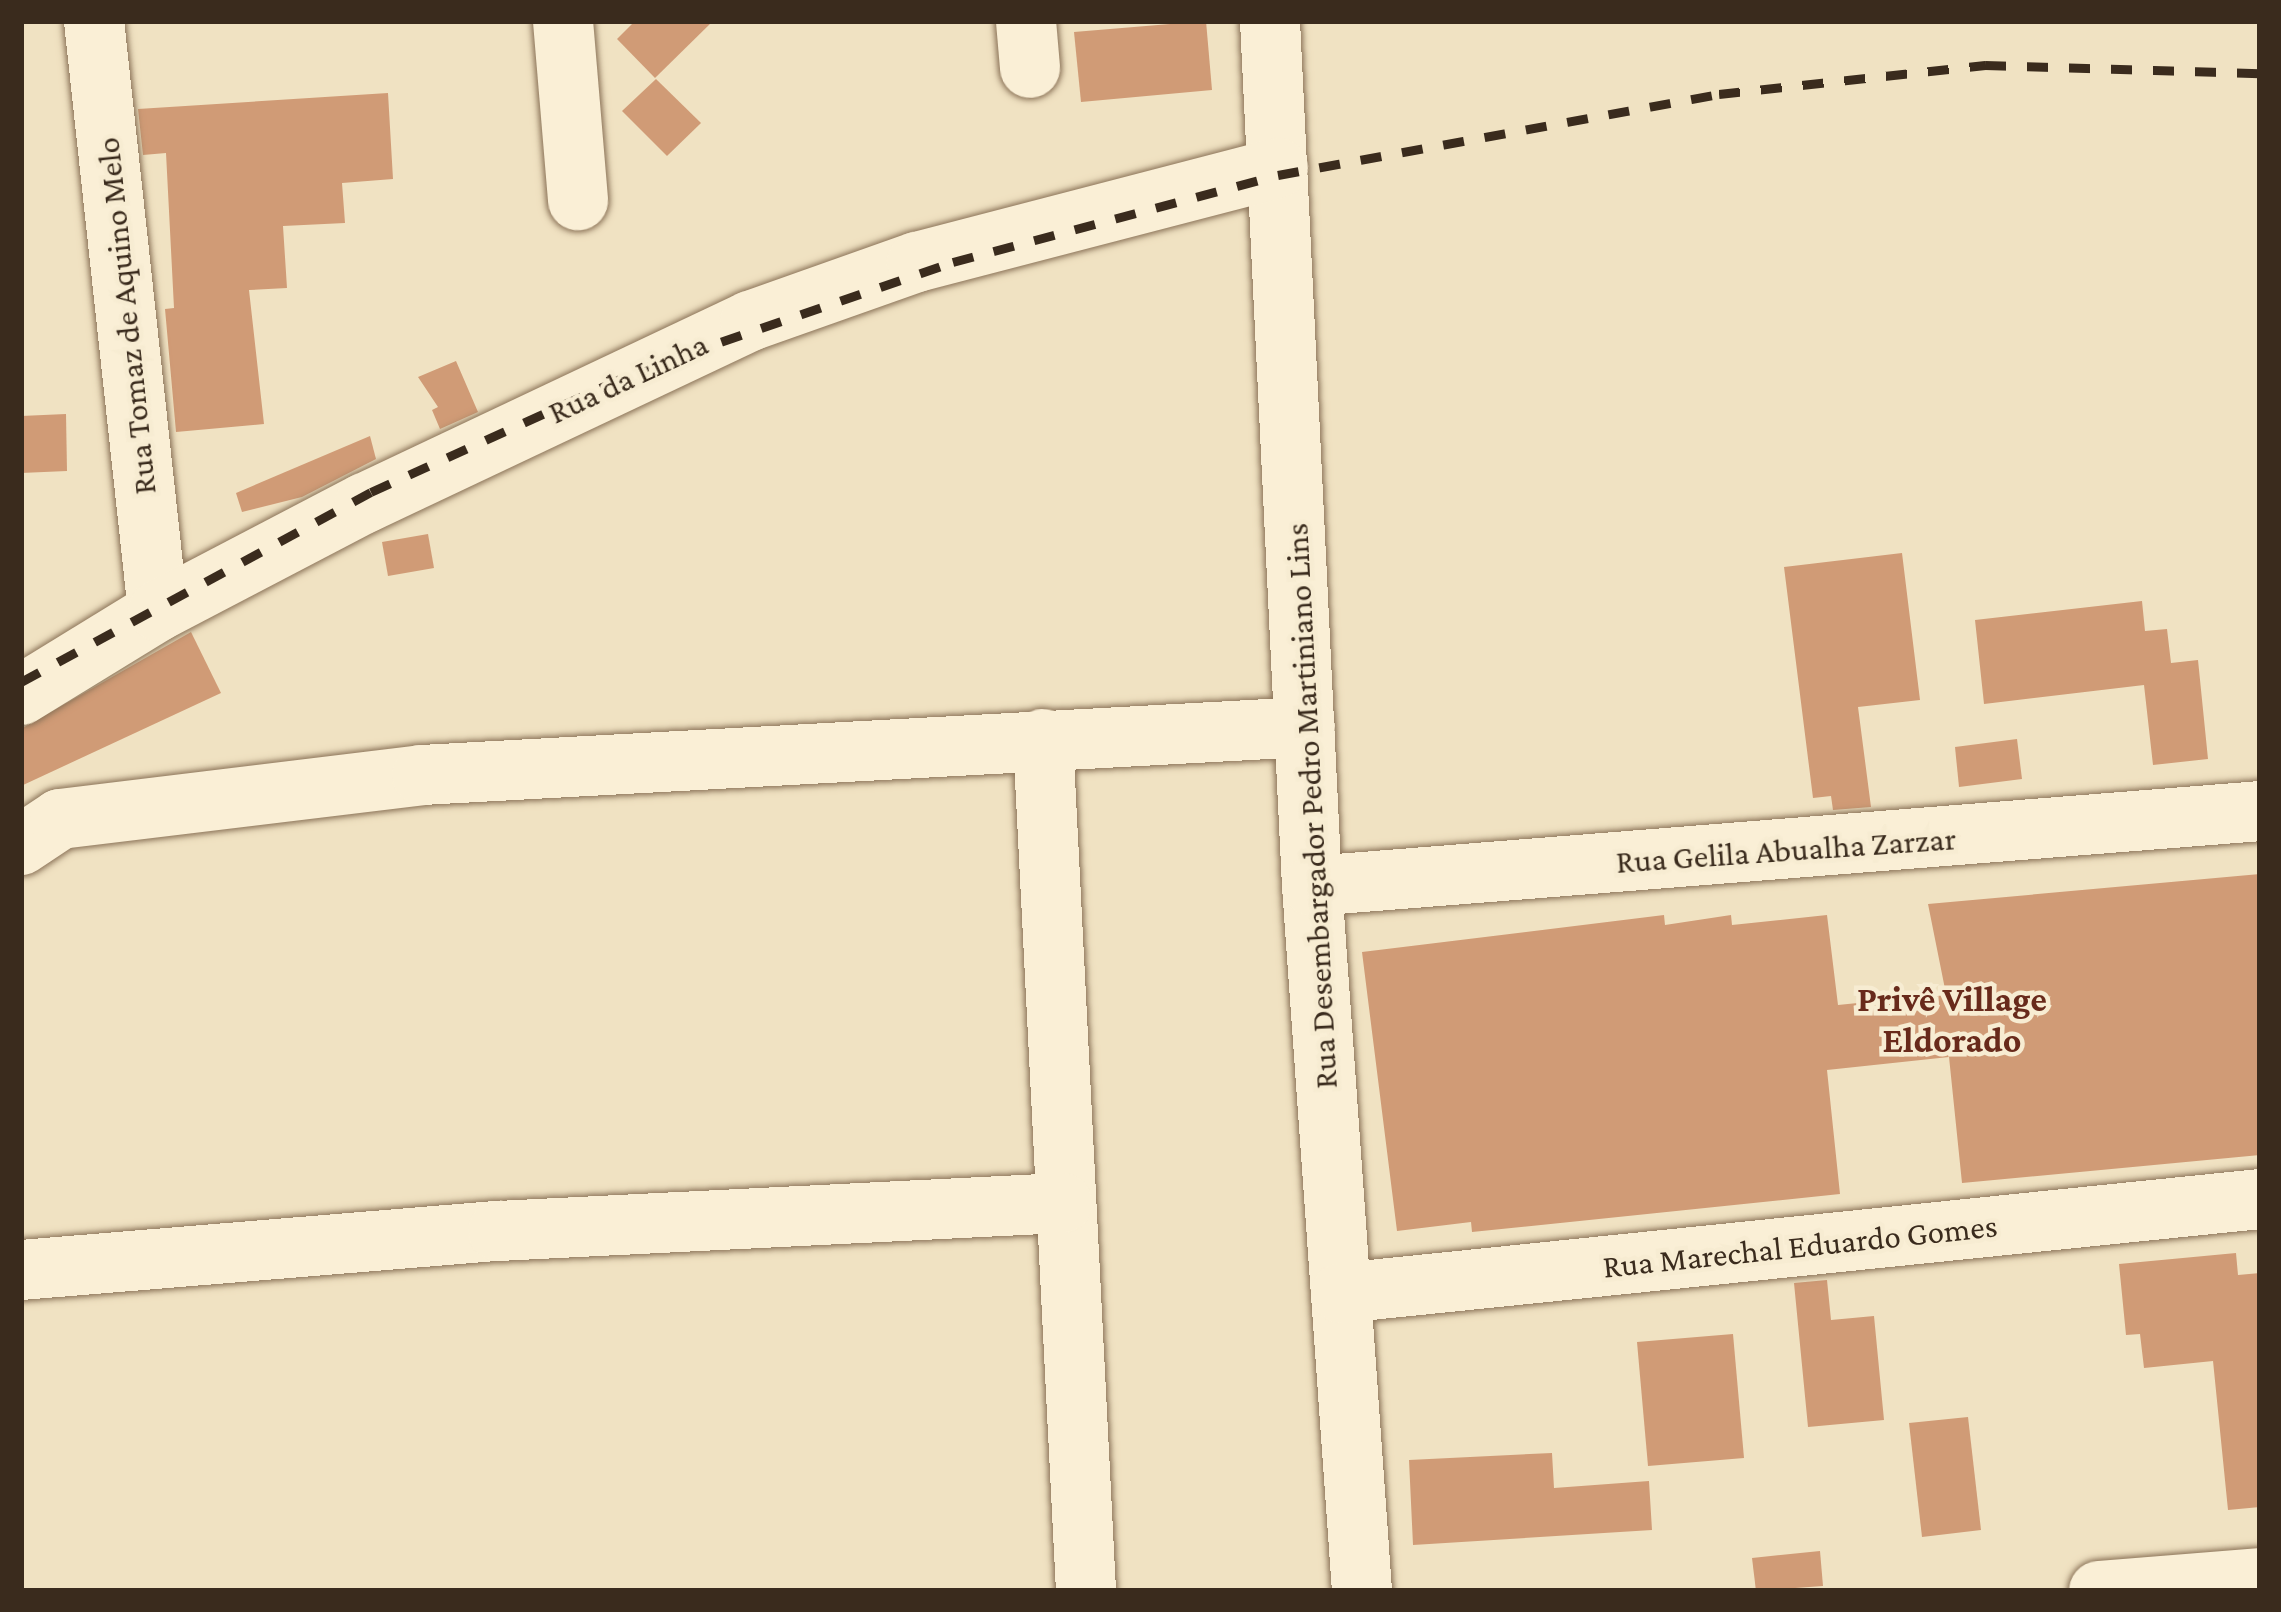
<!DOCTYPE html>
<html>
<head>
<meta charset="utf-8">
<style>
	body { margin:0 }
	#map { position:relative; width:2281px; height:1612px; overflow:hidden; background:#f0e2c2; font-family:"Crimson Pro",serif }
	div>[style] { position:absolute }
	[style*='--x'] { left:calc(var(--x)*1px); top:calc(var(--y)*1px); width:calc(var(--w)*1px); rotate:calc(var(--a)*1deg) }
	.building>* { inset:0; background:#d09b76 }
	.roads { filter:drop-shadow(0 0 3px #8b7358) drop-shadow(0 0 3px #8b7358) }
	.minor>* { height:60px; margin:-30px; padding:0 30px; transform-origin:30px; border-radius:30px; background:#faefd6 }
	.rail>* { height:9px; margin-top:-4.5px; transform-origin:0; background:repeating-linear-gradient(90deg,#3a2b1d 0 21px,transparent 0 42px) }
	span { translate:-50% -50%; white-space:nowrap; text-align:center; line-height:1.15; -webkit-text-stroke:9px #f7ecd2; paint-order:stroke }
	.street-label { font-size:33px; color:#3a2b1d }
	.neighbourhood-label { font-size:36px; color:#682a1b; font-weight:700 }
	.frame { position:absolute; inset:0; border:24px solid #3a2b1d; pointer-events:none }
</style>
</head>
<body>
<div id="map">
	<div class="building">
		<i style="clip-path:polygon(635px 21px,713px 21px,655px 78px,617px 39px)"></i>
		<i style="clip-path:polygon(1206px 21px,1212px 90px,1081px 102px,1074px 32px)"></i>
		<i style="clip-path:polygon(656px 79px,701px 123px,667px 156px,622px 111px)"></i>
		<i style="clip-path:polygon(388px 93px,393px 179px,342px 183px,345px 223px,283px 226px,287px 288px,249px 290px,264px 424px,176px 432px,165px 309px,174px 308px,166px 153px,143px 155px,138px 109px)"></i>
		<i style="clip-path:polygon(456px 361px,478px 412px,440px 429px,432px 410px,438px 407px,418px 377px)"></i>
		<i style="clip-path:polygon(66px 414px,67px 471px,21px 473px,21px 416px)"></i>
		<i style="clip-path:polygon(370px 436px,376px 459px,302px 497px,242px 512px,236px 493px)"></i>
		<i style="clip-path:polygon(428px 534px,434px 568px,388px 576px,382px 542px)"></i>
		<i style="clip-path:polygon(1902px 553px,1920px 700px,1858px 707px,1871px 807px,1833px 810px,1831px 796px,1813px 798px,1784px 567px)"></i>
		<i style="clip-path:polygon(2142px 601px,2145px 631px,2167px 629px,2171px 663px,2198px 660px,2208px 759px,2153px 765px,2144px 685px,1984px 704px,1975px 620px)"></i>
		<i style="clip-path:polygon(191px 632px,221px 693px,21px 786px,21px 729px)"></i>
		<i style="clip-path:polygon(2017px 739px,2022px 779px,1959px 787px,1955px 747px)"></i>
		<i style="clip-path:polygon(2260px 874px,2260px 1155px,1962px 1183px,1949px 1057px,1827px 1070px,1840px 1194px,1472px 1232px,1471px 1222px,1397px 1231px,1362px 952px,1664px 915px,1665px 925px,1731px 915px,1732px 925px,1827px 915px,1838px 1005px,1946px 994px,1928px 904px)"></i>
		<i style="clip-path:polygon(2236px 1253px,2238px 1275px,2260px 1273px,2260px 1507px,2228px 1510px,2213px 1361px,2144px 1368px,2140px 1334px,2126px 1335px,2119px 1264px)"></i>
		<i style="clip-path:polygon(1827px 1280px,1831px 1320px,1874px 1316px,1884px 1420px,1808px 1427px,1794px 1283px)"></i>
		<i style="clip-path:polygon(1733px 1334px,1744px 1458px,1648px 1466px,1637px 1342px)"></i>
		<i style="clip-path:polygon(1968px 1417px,1981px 1530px,1922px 1537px,1909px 1423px)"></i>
		<i style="clip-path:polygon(1552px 1453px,1554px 1488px,1649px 1481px,1652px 1530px,1413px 1545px,1409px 1460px)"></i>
		<i style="clip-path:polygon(1820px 1551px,1823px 1586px,1756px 1591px,1752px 1558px)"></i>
	</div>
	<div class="roads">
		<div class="minor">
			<i style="--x:94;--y:21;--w:593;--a:83.81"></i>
			<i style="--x:563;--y:21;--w:180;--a:85.2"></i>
			<i style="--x:1026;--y:21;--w:47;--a:85.1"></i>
			<i style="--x:1270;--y:21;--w:866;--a:87.22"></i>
			<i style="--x:1312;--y:886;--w:707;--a:85.94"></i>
			<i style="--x:21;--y:695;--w:161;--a:-31.5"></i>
			<i style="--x:158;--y:611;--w:233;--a:-27.6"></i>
			<i style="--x:365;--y:503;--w:426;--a:-25.3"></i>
			<i style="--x:750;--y:321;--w:177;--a:-19.5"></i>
			<i style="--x:917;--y:262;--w:373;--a:-14.6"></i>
			<i style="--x:1043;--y:739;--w:853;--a:87.11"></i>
			<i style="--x:21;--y:845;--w:47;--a:-33.7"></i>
			<i style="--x:60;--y:819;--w:365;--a:-6.9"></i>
			<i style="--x:422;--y:775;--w:884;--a:-3.11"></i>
			<i style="--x:1312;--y:886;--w:951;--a:-4.52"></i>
			<i style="--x:21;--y:1270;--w:479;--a:-4.7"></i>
			<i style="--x:498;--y:1231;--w:565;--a:-2.84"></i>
			<i style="--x:1341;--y:1293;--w:924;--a:-5.84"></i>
			<i style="--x:2099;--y:1591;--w:162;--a:-4.6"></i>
		</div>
	</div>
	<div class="rail">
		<i style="--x:21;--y:682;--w:398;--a:-28.5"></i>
		<i style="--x:371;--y:492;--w:298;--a:-24.4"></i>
		<i style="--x:642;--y:369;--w:329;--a:-19"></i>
		<i style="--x:953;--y:262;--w:336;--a:-15"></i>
		<i style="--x:1278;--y:175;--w:448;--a:-10.4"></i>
		<i style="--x:1719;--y:94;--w:268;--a:-6.2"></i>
		<i style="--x:1985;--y:65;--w:275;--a:1.7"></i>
	</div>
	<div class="street-label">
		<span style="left:126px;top:316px;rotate:-96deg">Rua Tomaz de Aquino Melo</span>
		<span style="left:628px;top:378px;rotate:-25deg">Rua da Linha</span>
		<span style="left:1311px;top:806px;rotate:-93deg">Rua Desembargador Pedro Martiniano Lins</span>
		<span style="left:1786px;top:850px;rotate:-4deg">Rua Gelila Abualha Zarzar</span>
		<span style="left:1800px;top:1246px;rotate:-6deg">Rua Marechal Eduardo Gomes</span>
	</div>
	<div class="neighbourhood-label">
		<span style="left:1952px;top:1020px">Privê Village<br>Eldorado</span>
	</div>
	<div class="frame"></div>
</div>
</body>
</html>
